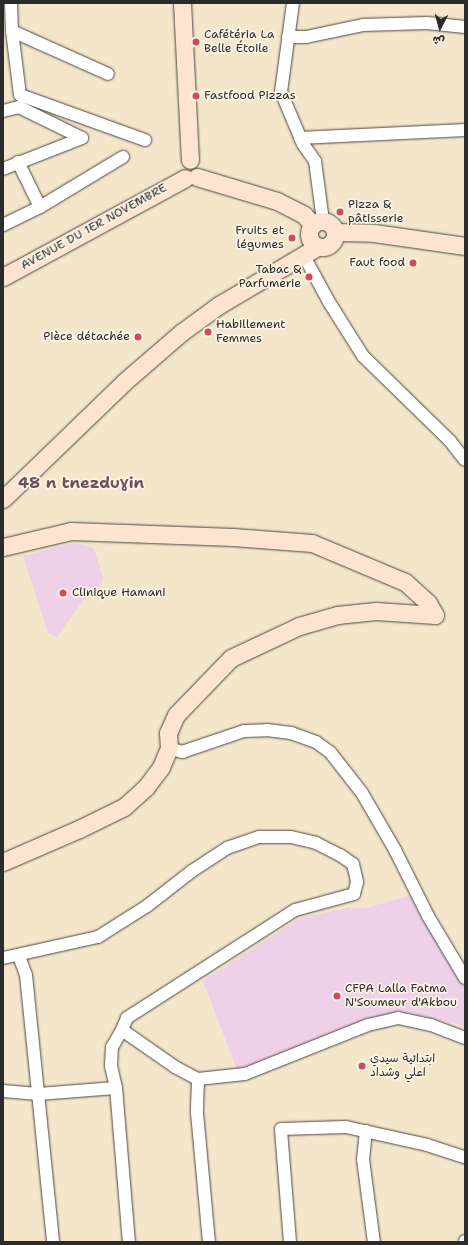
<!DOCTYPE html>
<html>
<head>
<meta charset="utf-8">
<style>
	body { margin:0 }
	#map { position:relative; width:468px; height:1245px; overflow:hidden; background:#f4e6cb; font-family:"Shantell Sans","Playpen Sans Arabic",sans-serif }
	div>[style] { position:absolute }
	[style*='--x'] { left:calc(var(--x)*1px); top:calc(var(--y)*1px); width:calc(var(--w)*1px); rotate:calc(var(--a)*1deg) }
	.built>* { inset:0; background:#eed0e8 }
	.roads { filter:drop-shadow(0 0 1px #494743) drop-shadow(0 0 1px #494743) }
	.street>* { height:12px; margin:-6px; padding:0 6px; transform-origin:6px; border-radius:6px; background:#fff }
	.secondary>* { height:17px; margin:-8.5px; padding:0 8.5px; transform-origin:8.5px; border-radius:8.5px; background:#fde4d1 }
	.secondary>.ring { margin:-8.5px; padding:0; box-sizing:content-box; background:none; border:17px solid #fde4d1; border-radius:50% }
	.dots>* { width:11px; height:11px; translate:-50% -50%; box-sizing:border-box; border:2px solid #fcf5e5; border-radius:50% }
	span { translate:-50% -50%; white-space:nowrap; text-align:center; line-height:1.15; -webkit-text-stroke:3.5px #fcf5e5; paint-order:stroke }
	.poi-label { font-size:12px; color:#2b2b2b }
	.left { translate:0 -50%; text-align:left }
	.right { translate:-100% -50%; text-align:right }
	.street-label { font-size:12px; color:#2b2b2b }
	.district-label { font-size:16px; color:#6e535d; font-weight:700 }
	.frame { position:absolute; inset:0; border:4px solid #2b2b2b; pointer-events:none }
	.north { position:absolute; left:420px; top:8px; width:40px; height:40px; -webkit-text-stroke:3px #fcf5e5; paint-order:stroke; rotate:186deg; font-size:11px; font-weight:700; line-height:16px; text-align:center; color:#2b2b2b }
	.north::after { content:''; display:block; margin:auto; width:14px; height:18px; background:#2b2b2b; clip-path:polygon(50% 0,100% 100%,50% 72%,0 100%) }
</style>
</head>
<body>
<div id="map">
	<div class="built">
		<i style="clip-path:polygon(74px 543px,94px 548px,103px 578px,101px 584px,82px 602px,57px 637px,48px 633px,23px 556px)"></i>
		<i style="clip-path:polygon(412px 895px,465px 981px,465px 1026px,402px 1011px,239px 1075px,203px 981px,300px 918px,347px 908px,366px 908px)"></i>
	</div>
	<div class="roads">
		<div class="street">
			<i style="--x:11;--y:3;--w:28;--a:88"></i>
			<i style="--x:12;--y:31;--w:105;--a:24.1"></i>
			<i style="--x:293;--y:3;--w:90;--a:97.7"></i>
			<i style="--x:281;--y:92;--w:56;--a:67.1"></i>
			<i style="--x:303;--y:144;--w:21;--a:55"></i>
			<i style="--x:315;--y:161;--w:61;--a:82.4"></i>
			<i style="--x:12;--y:31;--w:64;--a:82.9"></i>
			<i style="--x:20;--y:95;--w:133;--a:19.8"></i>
			<i style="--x:288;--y:37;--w:18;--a:0"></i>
			<i style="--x:306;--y:37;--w:58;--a:-11.9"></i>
			<i style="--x:363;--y:25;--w:64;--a:-1.8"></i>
			<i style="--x:427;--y:23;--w:38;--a:6"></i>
			<i style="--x:3;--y:111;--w:16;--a:-14"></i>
			<i style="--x:19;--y:107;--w:70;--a:26.2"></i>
			<i style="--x:300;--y:138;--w:165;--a:-2.8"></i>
			<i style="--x:18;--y:162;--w:50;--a:63.9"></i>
			<i style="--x:3;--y:169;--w:85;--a:-21.4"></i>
			<i style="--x:3;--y:225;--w:41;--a:-25.9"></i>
			<i style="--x:40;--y:207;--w:97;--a:-31.1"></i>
			<i style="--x:304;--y:256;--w:52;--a:61.5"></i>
			<i style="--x:329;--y:302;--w:64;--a:57.8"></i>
			<i style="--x:363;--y:356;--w:122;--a:44.3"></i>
			<i style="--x:450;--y:441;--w:24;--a:52"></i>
			<i style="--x:169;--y:748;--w:14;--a:17"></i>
			<i style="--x:182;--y:752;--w:65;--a:-18.7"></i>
			<i style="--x:244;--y:731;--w:23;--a:-2"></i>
			<i style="--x:267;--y:730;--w:24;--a:7"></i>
			<i style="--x:291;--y:733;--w:27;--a:20"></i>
			<i style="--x:316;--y:742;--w:17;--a:36"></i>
			<i style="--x:330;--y:752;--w:52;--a:52"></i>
			<i style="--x:362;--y:793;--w:66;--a:59.9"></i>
			<i style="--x:395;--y:850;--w:74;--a:63.4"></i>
			<i style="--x:428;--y:916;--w:72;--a:59.2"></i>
			<i style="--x:19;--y:956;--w:20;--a:70"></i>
			<i style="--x:26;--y:975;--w:268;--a:84.2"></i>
			<i style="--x:3;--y:958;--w:97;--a:-12.5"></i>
			<i style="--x:98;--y:937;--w:58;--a:-32.3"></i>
			<i style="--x:147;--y:906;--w:57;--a:-37.9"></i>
			<i style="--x:192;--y:871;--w:42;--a:-33.3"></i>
			<i style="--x:227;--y:848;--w:34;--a:-19"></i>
			<i style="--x:259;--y:837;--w:32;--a:0"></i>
			<i style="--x:291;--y:837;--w:26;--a:13"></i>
			<i style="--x:316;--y:843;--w:27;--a:27"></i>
			<i style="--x:340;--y:855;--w:16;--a:35"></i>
			<i style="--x:353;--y:864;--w:18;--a:77"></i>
			<i style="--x:357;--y:882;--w:12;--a:104"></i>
			<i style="--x:354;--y:894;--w:61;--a:164.8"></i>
			<i style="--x:295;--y:910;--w:200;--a:147.3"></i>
			<i style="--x:127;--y:1018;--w:13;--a:113"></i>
			<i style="--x:122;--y:1030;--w:65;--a:34.9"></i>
			<i style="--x:175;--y:1067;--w:26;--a:28"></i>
			<i style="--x:198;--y:1079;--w:47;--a:-6.1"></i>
			<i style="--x:245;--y:1074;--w:132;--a:-21.7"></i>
			<i style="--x:368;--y:1025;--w:31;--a:-13"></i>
			<i style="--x:398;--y:1018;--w:34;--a:12"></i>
			<i style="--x:431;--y:1025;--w:36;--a:21"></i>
			<i style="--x:122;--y:1030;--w:20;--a:120"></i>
			<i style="--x:112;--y:1047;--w:19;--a:93"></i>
			<i style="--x:111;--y:1066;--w:23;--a:77"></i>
			<i style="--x:116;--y:1088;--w:155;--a:85.2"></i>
			<i style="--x:198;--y:1079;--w:34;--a:92"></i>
			<i style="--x:197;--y:1113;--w:130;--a:84.7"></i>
			<i style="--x:3;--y:1091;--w:35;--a:5"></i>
			<i style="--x:38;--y:1094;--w:78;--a:-4.4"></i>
			<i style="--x:366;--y:1131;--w:28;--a:96"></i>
			<i style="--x:363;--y:1159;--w:84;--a:82.5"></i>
			<i style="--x:290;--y:1242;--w:113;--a:-94.6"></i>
			<i style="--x:281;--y:1129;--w:65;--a:-1.8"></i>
			<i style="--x:346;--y:1127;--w:83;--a:12.5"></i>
			<i style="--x:427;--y:1145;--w:40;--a:18"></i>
			<i style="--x:465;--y:1242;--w:1;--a:-90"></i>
		</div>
		<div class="secondary">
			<i style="--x:182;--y:3;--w:157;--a:87.1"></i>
			<i style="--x:197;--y:177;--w:84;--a:16.7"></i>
			<i style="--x:277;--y:201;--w:30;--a:27"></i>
			<i style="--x:304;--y:215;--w:13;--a:48"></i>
			<i class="ring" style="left:309px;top:221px;width:9px;height:9px"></i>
			<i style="--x:335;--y:232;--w:39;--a:1"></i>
			<i style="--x:374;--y:233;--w:92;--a:8.1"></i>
			<i style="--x:3;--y:277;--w:207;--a:-28.5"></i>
			<i style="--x:3;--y:499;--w:168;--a:-44"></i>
			<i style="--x:124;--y:382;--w:77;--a:-40.8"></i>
			<i style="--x:182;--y:332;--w:46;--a:-36.1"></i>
			<i style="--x:219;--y:305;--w:114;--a:-30.6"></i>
			<i style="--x:3;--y:547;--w:70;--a:-13.2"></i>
			<i style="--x:71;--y:531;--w:162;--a:2.1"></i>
			<i style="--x:233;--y:537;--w:79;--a:4.3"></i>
			<i style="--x:312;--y:543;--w:101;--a:22.8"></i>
			<i style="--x:405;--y:582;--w:31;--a:42"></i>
			<i style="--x:428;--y:603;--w:14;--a:60"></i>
			<i style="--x:3;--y:862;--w:83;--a:-23.5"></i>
			<i style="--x:79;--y:829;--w:50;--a:-26.1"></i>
			<i style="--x:124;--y:807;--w:30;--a:-42"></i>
			<i style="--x:146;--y:787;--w:25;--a:-53"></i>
			<i style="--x:161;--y:767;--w:21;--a:-67"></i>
			<i style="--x:169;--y:748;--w:15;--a:-94"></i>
			<i style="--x:168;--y:733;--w:20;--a:-66"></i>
			<i style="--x:176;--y:715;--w:79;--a:-46"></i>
			<i style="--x:231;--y:658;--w:75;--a:-25.2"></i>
			<i style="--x:299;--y:626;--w:40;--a:-16"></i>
			<i style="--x:337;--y:615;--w:39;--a:-6"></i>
			<i style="--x:376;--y:611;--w:59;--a:3.9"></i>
		</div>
	</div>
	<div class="dots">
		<i style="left:196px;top:42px;background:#d1495b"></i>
		<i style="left:196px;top:96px;background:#d1495b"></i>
		<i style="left:340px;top:212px;background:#d1495b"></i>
		<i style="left:292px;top:238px;background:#d1495b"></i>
		<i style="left:413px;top:263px;background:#d1495b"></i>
		<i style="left:309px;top:277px;background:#d1495b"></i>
		<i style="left:208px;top:332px;background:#d1495b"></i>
		<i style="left:138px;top:337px;background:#d1495b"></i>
		<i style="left:63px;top:593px;background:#d1495b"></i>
		<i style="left:337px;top:996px;background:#d1495b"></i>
		<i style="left:362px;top:1066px;background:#d1495b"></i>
	</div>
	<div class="poi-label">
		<span class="left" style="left:204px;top:42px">Cafétéria La<br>Belle Étoile</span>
		<span class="left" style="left:204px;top:96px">Fastfood Pizzas</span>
		<span class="left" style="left:348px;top:212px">Pizza &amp;<br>pâtisserie</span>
		<span class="right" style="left:284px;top:238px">Fruits et<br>légumes</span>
		<span class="right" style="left:405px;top:263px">Faut food</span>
		<span class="right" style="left:301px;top:277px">Tabac &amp;<br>Parfumerie</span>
		<span class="left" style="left:216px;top:332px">Habillement<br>Femmes</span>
		<span class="right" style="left:130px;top:337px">Pièce détachée</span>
		<span class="left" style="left:72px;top:593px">Clinique Hamani</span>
		<span class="left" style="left:345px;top:996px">CFPA Lalla Fatma<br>N'Soumeur d'Akbou</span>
		<span class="left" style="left:370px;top:1066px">ابتدائية سيدي<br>اعلي وشداد</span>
	</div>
	<div class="street-label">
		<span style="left:94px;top:227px;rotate:-29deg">AVENUE DU 1ER NOVEMBRE</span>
	</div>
	<div class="district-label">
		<span style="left:81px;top:483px">48 n tnezduɣin</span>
	</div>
	<div class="frame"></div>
	<div class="north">ش</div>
</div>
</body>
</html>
